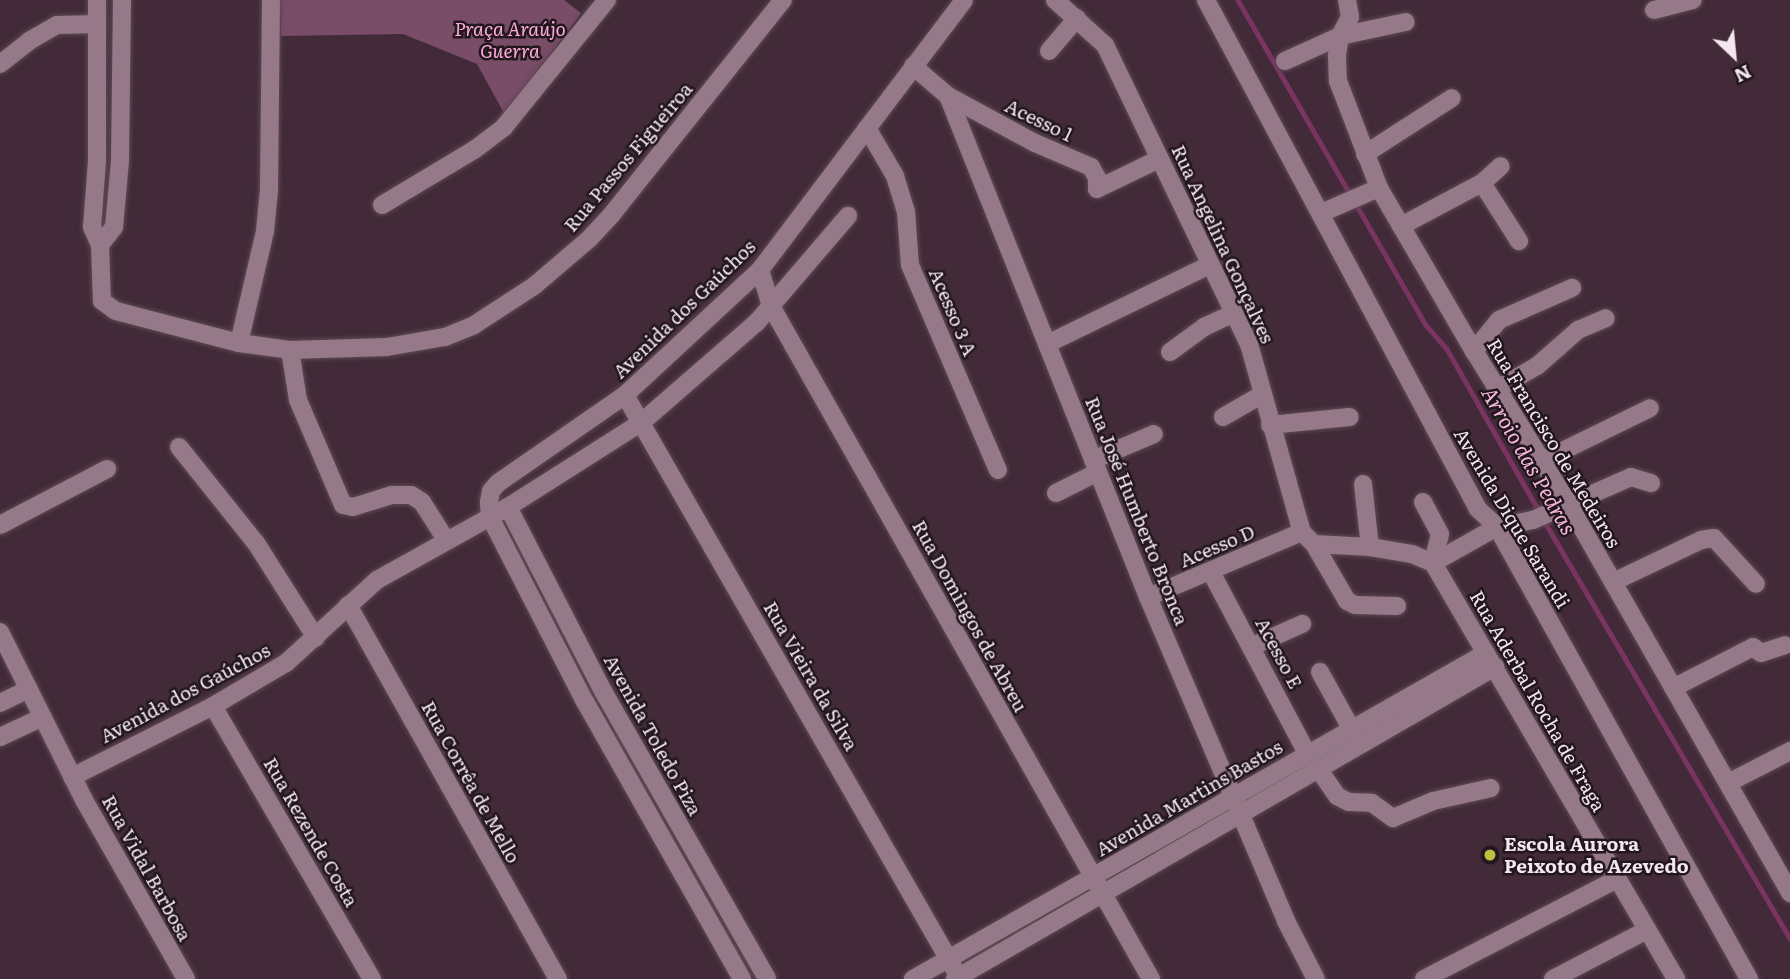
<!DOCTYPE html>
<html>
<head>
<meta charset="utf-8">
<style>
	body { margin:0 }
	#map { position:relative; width:1790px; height:979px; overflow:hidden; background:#422a38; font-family:Literata,serif }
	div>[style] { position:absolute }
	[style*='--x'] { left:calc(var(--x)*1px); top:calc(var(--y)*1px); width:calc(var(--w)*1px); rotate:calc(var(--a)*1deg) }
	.green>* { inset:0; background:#794c67 }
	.stream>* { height:4.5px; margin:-2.25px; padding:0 2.25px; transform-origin:2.25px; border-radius:2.25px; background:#7b3462 }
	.roads { filter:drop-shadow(0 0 2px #5d4955) drop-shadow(0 0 2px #5d4955) }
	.minor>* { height:18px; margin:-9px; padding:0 9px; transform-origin:9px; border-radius:9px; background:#967989 }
	.dots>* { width:19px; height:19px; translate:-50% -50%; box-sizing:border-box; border:4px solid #21171d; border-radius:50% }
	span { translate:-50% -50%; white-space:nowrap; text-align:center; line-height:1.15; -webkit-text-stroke:5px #21171d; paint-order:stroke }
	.park-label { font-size:19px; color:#feaadc; font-style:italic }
	.street-label { font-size:19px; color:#f5e5ed }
	.poi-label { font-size:19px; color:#f5e5ed; font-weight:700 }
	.left { translate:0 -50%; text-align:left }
	.water-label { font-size:21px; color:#f8b8dd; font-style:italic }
	.north { position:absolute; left:1699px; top:21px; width:70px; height:70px; -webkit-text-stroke:5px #21171d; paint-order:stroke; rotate:154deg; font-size:19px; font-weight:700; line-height:28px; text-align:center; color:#f5e5ed }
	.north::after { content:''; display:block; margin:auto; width:24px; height:32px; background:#f5e5ed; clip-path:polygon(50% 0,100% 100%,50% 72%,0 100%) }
</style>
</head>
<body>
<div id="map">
	<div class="green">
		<i style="clip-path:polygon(280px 0,564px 0,581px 13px,505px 115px,477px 64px,403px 34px,281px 36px)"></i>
	</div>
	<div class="stream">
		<i style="--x:1238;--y:0;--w:226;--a:60"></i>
		<i style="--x:1356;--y:204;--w:140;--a:60"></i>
		<i style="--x:1426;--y:325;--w:32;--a:49"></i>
		<i style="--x:1447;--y:349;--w:186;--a:60.4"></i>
		<i style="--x:1543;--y:519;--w:487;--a:59.5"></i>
	</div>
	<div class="roads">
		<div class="minor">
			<i style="--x:97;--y:0;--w:161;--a:90"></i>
			<i style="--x:97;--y:161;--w:66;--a:94.3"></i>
			<i style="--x:92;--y:227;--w:20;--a:66"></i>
			<i style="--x:100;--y:245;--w:56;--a:88"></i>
			<i style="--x:102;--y:301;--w:17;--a:36"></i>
			<i style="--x:116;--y:311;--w:127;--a:14.6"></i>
			<i style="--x:239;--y:343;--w:51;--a:7.8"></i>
			<i style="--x:290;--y:350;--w:97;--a:-1.8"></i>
			<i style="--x:387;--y:347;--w:59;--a:-9.8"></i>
			<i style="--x:445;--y:337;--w:31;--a:-22"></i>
			<i style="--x:474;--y:325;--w:72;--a:-33"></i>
			<i style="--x:534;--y:286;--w:72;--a:-40.5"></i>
			<i style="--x:589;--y:239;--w:34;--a:-47"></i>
			<i style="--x:612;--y:214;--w:274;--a:-51.4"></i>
			<i style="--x:1055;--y:0;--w:67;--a:42"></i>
			<i style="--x:1105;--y:45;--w:332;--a:64.3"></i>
			<i style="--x:1249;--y:344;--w:195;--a:74.3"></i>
			<i style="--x:1302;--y:532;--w:17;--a:45"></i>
			<i style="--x:1314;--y:544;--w:56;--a:3.1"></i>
			<i style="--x:1370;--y:547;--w:43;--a:9.5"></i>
			<i style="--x:1412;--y:554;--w:23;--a:23"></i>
			<i style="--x:1433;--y:563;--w:482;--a:59.7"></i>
			<i style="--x:1206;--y:0;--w:577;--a:61.88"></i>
			<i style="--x:1478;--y:509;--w:26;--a:43"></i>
			<i style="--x:1497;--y:527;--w:518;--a:60.86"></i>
			<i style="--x:1347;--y:0;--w:17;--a:80"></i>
			<i style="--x:1350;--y:17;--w:21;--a:118"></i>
			<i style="--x:1340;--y:36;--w:20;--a:99"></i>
			<i style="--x:1337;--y:56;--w:25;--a:88"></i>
			<i style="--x:1338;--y:81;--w:115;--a:69"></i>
			<i style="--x:1379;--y:188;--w:189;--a:59.8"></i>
			<i style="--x:1474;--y:351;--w:181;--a:58.3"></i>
			<i style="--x:1569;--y:505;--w:447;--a:60.3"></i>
			<i style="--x:1654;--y:10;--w:40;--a:-14.4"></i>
			<i style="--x:1049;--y:51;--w:43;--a:-49.7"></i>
			<i style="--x:1285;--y:61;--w:60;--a:-24.4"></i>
			<i style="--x:1340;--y:36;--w:67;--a:-12"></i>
			<i style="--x:0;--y:64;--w:37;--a:-38"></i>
			<i style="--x:29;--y:41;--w:32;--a:-30"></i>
			<i style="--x:57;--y:25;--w:40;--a:-1.4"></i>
			<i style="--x:913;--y:66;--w:46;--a:40.6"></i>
			<i style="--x:948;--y:96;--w:539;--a:68.24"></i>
			<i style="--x:1148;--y:597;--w:352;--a:66.9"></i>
			<i style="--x:1286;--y:921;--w:65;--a:62.7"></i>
			<i style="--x:948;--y:96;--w:99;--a:28.4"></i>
			<i style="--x:1035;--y:143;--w:61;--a:23.2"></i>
			<i style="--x:1091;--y:167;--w:13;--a:61"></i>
			<i style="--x:1097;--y:178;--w:11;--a:90"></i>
			<i style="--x:1097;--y:189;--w:69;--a:-25.8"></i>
			<i style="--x:867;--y:128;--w:56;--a:59.7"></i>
			<i style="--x:895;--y:176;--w:38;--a:73"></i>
			<i style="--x:906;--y:212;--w:53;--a:85.7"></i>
			<i style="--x:910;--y:265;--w:223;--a:66.8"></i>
			<i style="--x:1365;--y:154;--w:103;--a:-32.8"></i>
			<i style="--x:1482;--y:183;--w:69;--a:57.5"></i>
			<i style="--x:382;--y:205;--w:107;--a:-30.9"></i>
			<i style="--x:474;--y:150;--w:38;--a:-37"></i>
			<i style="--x:504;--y:127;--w:164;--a:-51"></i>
			<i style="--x:1321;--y:213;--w:63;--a:-23.3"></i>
			<i style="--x:1401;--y:226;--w:92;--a:-28"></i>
			<i style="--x:1482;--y:183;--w:25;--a:-42"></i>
			<i style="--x:100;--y:245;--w:23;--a:-52"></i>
			<i style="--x:114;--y:227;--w:66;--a:-84.8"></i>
			<i style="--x:120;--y:161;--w:161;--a:-89.3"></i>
			<i style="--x:760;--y:270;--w:38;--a:73"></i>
			<i style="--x:771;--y:306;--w:773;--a:60.55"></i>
			<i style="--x:239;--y:343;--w:115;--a:-76.9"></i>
			<i style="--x:265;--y:231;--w:41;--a:-84.4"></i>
			<i style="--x:269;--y:190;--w:190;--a:-89.4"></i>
			<i style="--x:1047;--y:344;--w:181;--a:-25.9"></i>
			<i style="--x:290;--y:350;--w:51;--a:80.9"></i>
			<i style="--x:298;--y:400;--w:114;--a:66.8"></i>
			<i style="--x:343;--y:505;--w:10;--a:11"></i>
			<i style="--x:353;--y:507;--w:41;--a:-17.1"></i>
			<i style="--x:392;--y:495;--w:19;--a:0"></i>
			<i style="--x:411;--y:495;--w:13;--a:32"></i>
			<i style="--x:422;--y:502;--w:45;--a:57.7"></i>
			<i style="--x:1474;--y:351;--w:40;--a:-51"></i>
			<i style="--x:1499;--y:320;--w:80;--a:-23.7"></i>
			<i style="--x:1170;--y:352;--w:42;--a:-36.3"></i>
			<i style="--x:1204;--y:327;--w:33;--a:-25"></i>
			<i style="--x:1497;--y:389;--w:46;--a:-29.9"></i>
			<i style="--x:1537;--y:366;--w:55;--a:-41.3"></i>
			<i style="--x:1578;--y:330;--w:30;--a:-23"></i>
			<i style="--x:625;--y:395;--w:673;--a:60.16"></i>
			<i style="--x:1223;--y:417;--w:46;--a:-29.9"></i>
			<i style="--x:1270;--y:425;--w:80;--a:-5.7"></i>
			<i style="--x:179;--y:447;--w:123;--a:51.3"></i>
			<i style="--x:256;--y:543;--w:112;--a:57.7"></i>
			<i style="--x:1093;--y:460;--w:66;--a:-23.1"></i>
			<i style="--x:1542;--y:461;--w:120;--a:-26.1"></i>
			<i style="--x:1363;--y:484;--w:63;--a:83.7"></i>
			<i style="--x:1056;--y:493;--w:47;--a:-26.6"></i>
			<i style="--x:1423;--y:502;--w:36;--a:62"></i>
			<i style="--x:1440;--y:534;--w:30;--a:104"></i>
			<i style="--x:508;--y:507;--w:207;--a:62.7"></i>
			<i style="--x:603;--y:691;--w:331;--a:60.3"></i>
			<i style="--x:0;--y:525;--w:121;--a:-27.6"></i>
			<i style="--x:1314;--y:544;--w:66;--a:59.9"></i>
			<i style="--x:1347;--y:601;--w:9;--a:27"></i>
			<i style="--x:1355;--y:605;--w:42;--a:1.4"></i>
			<i style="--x:1433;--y:563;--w:73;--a:-29.4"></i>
			<i style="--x:1497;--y:527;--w:37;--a:-11"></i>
			<i style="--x:1533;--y:520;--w:107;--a:-23.7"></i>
			<i style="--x:1631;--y:477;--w:21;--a:17"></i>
			<i style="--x:1211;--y:572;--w:207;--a:62.1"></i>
			<i style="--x:1613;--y:582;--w:98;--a:-25.5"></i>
			<i style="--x:1701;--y:540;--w:13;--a:-9"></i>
			<i style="--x:1714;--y:538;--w:62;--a:47.6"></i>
			<i style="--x:1148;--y:597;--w:167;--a:-22.9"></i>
			<i style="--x:348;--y:605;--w:429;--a:60.7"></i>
			<i style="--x:0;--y:632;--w:188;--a:63.4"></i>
			<i style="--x:84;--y:800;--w:206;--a:60.3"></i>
			<i style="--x:1253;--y:646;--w:54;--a:-24.2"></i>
			<i style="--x:1320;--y:672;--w:66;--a:61.1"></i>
			<i style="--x:1673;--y:688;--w:90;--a:-27.1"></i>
			<i style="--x:1753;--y:647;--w:10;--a:37"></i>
			<i style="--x:1761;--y:653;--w:25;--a:-18"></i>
			<i style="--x:0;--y:703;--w:32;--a:-26"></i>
			<i style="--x:213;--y:706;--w:316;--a:59.8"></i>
			<i style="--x:0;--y:737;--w:47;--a:-24.9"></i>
			<i style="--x:1319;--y:770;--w:32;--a:55"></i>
			<i style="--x:1337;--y:796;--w:13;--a:27"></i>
			<i style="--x:1349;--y:802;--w:23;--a:2"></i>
			<i style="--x:1372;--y:803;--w:26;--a:36"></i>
			<i style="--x:1393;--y:818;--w:43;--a:-23"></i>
			<i style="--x:1433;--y:801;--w:59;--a:-12.6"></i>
			<i style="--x:72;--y:777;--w:158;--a:-26.7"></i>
			<i style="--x:213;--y:706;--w:85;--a:-30.5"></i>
			<i style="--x:286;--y:663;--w:123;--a:-42.4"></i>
			<i style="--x:377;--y:580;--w:150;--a:-29.1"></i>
			<i style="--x:508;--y:507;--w:159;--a:-32.4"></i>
			<i style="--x:642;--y:422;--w:152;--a:-41"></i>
			<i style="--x:757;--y:322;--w:140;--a:-49.4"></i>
			<i style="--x:1728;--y:783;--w:70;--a:-27.3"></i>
			<i style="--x:742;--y:979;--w:318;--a:-119.5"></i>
			<i style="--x:585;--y:702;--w:208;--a:-117.2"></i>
			<i style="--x:490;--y:517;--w:15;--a:-94"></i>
			<i style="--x:489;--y:502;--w:11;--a:-80"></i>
			<i style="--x:491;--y:491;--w:11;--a:-49"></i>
			<i style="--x:498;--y:483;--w:155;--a:-34.7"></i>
			<i style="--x:625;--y:395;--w:184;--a:-42.8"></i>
			<i style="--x:760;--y:270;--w:338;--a:-52.9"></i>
			<i style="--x:913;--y:979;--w:659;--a:-29.64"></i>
			<i style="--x:955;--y:979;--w:624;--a:-30.02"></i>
			<i style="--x:1424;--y:979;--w:217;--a:-27.4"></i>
			<i style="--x:1553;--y:979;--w:106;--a:-27.5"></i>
		</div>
	</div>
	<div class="dots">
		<i style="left:1490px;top:855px;background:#c1bd40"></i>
	</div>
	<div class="park-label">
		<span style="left:510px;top:40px">Praça Araújo<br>Guerra</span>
	</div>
	<div class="street-label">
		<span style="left:1039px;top:120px;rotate:26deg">Acesso 1</span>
		<span style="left:628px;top:157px;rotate:-50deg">Rua Passos Figueiroa</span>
		<span style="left:1223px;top:244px;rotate:65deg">Rua Angelina Gonçalves</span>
		<span style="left:684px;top:309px;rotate:-44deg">Avenida dos Gaúchos</span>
		<span style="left:953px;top:312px;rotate:67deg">Acesso 3 A</span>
		<span style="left:1554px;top:443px;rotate:59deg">Rua Francisco de Medeiros</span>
		<span style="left:1137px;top:511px;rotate:68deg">Rua José Humberto Bronca</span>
		<span style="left:1512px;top:518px;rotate:59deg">Avenida Dique Sarandi</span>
		<span style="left:1217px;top:546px;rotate:-23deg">Acesso D</span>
		<span style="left:970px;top:616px;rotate:61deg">Rua Domingos de Abreu</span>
		<span style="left:1279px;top:653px;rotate:62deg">Acesso E</span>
		<span style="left:811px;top:676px;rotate:60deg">Rua Vieira da Silva</span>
		<span style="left:185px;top:693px;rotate:-28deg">Avenida dos Gaúchos</span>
		<span style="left:1538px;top:701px;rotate:60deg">Rua Aderbal Rocha de Fraga</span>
		<span style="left:653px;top:735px;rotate:61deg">Avenida Toledo Piza</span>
		<span style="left:471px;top:782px;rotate:61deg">Rua Corrêa de Mello</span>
		<span style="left:1189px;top:798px;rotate:-30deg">Avenida Martins Bastos</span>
		<span style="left:311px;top:832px;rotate:60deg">Rua Rezende Costa</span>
		<span style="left:147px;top:868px;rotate:61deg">Rua Vidal Barbosa</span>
	</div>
	<div class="poi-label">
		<span class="left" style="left:1504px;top:855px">Escola Aurora<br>Peixoto de Azevedo</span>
	</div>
	<div class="water-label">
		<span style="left:1530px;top:460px;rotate:60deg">Arroio das Pedras</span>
	</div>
	<div class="north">N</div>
</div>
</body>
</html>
